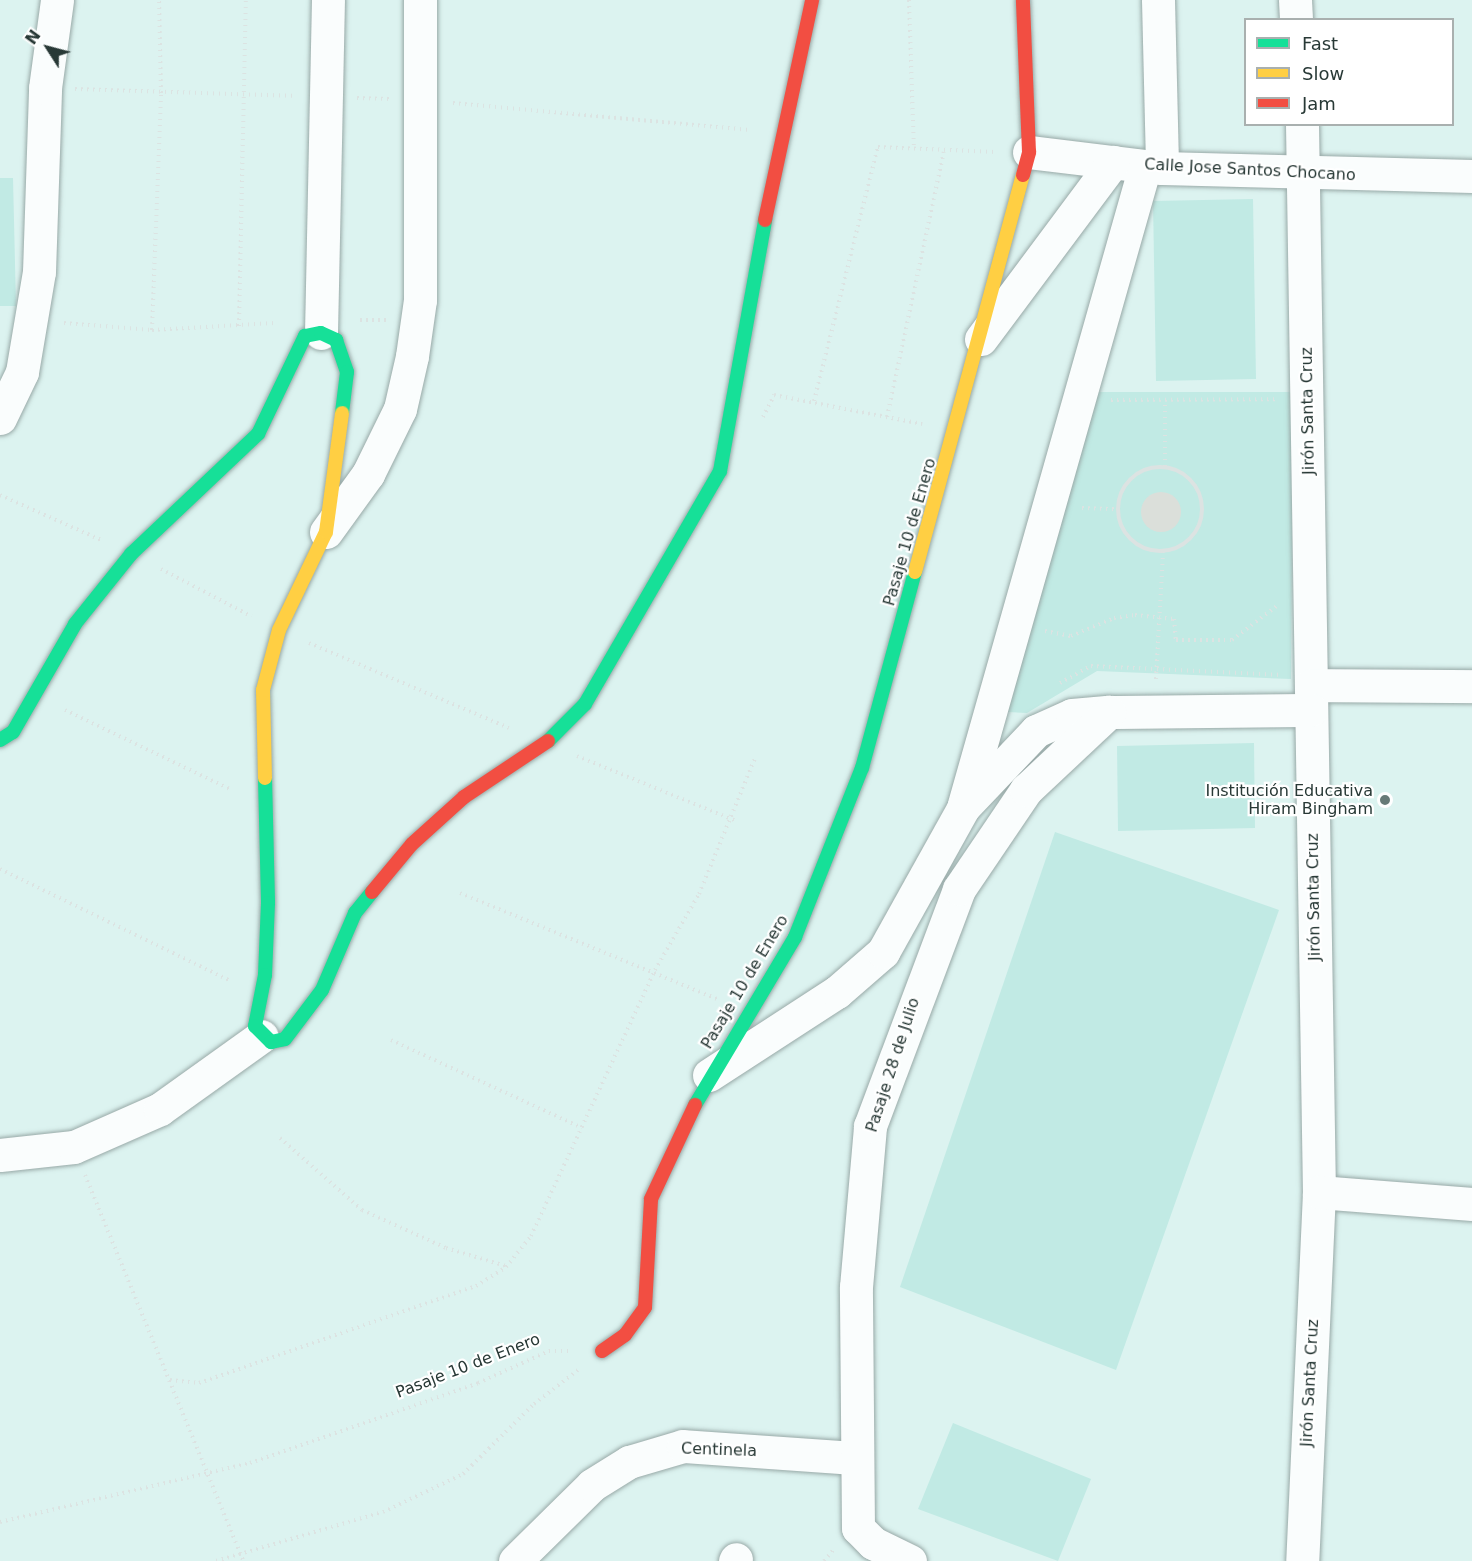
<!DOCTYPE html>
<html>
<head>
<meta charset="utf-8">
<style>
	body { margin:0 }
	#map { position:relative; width:1472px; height:1561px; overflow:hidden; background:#dcf3f0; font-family:"DejaVu Sans",sans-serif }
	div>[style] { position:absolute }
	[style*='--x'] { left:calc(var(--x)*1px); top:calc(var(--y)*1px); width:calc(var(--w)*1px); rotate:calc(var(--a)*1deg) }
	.green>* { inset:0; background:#c1eae4 }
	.building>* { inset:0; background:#dbdfda }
	.round { border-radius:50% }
	.path>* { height:4px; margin-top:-2px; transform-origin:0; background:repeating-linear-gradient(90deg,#dce3e2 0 1.5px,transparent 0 6px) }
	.path>.ring { margin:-2px; padding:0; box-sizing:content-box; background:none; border:4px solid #dce3e2; border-radius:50% }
	.roads { filter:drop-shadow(0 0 2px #98a9a7) drop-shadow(0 0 2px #98a9a7) }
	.street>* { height:33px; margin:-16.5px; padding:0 16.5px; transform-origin:16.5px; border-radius:16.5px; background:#fafdfd }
	.fast>* { height:14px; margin:-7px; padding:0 7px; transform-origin:7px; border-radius:7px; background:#16e098 }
	.slow>* { height:14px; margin:-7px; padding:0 7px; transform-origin:7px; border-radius:7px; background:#ffcf43 }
	.jam>* { height:14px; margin:-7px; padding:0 7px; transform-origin:7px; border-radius:7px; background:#f24e42 }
	.dots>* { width:16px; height:16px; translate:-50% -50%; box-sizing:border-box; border:3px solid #fff; border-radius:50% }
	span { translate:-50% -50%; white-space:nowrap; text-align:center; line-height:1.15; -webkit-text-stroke:4.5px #fff; paint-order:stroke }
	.street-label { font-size:16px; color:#283936 }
	.poi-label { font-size:16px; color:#283936 }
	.right { translate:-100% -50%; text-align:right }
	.legend { position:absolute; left:1244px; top:18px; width:210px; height:108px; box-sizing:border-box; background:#fff; border:2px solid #a9b0af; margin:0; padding:8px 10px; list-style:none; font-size:18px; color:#283936 }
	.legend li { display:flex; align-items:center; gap:12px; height:30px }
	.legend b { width:30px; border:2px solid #a9b0af }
	.north { position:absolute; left:18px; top:18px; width:60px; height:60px; -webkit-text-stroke:4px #fff; paint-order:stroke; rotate:306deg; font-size:16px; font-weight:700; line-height:24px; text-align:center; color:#283936 }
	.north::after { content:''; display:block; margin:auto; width:21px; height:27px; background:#283936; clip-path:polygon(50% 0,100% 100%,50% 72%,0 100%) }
</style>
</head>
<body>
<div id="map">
	<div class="green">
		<i style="clip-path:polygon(0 178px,13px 178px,16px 306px,0 306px)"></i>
		<i style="clip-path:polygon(1253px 199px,1256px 379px,1156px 381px,1153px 201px)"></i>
		<i style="clip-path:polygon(1089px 392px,1293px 392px,1291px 679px,1097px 671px,1027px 713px,1008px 712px,1003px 703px)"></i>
		<i style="clip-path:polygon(1254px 743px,1255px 828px,1118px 831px,1117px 746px)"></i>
		<i style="clip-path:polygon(1055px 832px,1279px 910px,1116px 1370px,900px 1287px)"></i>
		<i style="clip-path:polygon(953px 1423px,1091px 1479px,1058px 1561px,918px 1509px)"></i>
	</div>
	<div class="building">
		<i class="round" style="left:1141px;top:492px;width:40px;height:40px"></i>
	</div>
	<div class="path">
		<i style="--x:909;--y:0;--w:150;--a:88.1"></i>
		<i style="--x:75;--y:89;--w:218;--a:1.8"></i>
		<i style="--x:357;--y:98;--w:32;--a:2"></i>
		<i style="--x:453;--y:103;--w:298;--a:5.2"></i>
		<i style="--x:360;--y:320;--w:26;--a:0"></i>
		<i style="--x:64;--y:323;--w:88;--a:4.5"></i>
		<i style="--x:152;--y:330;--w:123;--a:-3.3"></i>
		<i style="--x:239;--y:326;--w:326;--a:-88.8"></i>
		<i style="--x:152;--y:330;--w:237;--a:-87.8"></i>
		<i style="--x:161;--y:93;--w:93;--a:-91.2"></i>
		<i style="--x:1111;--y:400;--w:164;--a:-0.3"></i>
		<i style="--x:814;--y:401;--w:262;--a:-75.9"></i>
		<i style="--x:878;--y:147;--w:117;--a:2.4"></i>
		<i style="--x:763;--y:417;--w:25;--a:-63"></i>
		<i style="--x:774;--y:395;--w:151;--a:11.1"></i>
		<i style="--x:887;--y:417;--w:271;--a:-77.9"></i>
		<i style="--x:1165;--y:466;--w:66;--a:-90"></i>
		<i class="ring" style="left:1118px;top:467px;width:80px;height:80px"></i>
		<i style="--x:0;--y:495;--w:111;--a:24"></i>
		<i style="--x:1082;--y:508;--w:35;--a:2"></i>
		<i style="--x:161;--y:569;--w:102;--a:27.6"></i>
		<i style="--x:1045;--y:631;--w:26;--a:11"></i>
		<i style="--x:1071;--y:636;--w:47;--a:-22.7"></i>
		<i style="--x:1114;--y:618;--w:21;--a:-8"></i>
		<i style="--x:1135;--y:615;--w:39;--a:6"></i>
		<i style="--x:1174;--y:619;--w:21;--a:85"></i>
		<i style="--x:1176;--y:640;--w:56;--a:0"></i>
		<i style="--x:1232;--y:640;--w:58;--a:-37.3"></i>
		<i style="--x:309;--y:643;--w:217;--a:23"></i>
		<i style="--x:1156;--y:679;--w:127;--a:-86.8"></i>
		<i style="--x:1060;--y:683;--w:35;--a:-29"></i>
		<i style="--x:1091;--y:666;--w:188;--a:2.7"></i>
		<i style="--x:65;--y:710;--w:185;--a:25.6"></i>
		<i style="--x:577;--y:756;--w:170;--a:22.2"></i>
		<i style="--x:0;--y:869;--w:257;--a:25.9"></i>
		<i style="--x:460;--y:893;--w:281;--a:22.4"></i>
		<i style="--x:391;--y:1040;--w:210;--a:24.7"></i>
		<i style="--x:280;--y:1138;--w:109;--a:41.3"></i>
		<i style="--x:362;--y:1210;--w:92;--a:24.3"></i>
		<i style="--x:446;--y:1248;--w:63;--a:16.7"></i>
		<i style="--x:85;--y:1175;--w:417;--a:67.7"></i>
		<i style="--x:170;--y:1380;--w:29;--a:6"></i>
		<i style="--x:199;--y:1383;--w:293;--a:-19.3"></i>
		<i style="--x:476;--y:1286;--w:36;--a:-32"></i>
		<i style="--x:506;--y:1267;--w:40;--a:-51"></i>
		<i style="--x:531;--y:1236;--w:293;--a:-65"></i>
		<i style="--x:655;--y:970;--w:88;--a:-59.9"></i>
		<i style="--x:699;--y:894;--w:149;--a:-67.6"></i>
		<i style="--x:0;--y:1522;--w:257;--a:-13.3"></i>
		<i style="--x:250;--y:1463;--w:242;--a:-19.3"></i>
		<i style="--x:478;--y:1383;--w:78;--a:-24.3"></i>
		<i style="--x:549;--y:1351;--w:22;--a:0"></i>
		<i style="--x:216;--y:1561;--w:174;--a:-16.4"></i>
		<i style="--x:383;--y:1512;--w:89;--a:-25.4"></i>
		<i style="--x:463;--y:1474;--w:100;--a:-44.6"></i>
		<i style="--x:534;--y:1404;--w:56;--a:-37.7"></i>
		<i style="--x:824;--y:1561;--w:17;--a:-50"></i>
	</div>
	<div class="roads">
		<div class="street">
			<i style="--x:1158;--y:0;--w:168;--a:88.6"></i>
			<i style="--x:1295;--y:0;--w:20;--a:87"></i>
			<i style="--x:1302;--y:124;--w:1068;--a:89.09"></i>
			<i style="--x:1319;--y:1192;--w:369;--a:92.6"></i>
			<i style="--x:1029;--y:152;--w:134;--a:6.9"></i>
			<i style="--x:1162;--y:168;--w:310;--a:1.5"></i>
			<i style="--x:321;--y:333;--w:333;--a:-88.8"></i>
			<i style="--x:981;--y:339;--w:221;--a:-53.3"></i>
			<i style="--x:0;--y:418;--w:51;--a:-64.4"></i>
			<i style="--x:22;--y:372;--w:101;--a:-80.4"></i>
			<i style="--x:39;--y:272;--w:184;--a:-88.1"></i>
			<i style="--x:45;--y:88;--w:89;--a:-82.2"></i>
			<i style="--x:326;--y:532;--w:72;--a:-54.1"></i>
			<i style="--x:368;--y:474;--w:72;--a:-63.8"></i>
			<i style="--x:400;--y:409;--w:54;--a:-77.2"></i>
			<i style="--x:412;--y:356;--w:57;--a:-81.9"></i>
			<i style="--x:420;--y:300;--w:300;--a:-90"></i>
			<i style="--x:1311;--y:685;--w:161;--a:0.4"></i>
			<i style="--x:964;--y:804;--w:663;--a:-74.16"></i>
			<i style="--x:709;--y:1075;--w:153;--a:-33"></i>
			<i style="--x:837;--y:992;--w:61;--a:-41"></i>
			<i style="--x:883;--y:952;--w:165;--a:-60.9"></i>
			<i style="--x:963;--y:808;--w:106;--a:-46.5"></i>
			<i style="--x:1036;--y:731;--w:39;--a:-24"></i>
			<i style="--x:1072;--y:715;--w:37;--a:-5"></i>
			<i style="--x:1109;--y:712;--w:202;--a:-0.6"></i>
			<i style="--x:0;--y:1155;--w:74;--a:-6.2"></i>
			<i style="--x:74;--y:1147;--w:94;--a:-23.8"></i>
			<i style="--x:160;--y:1109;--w:125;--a:-35.6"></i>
			<i style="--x:1319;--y:1192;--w:153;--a:4.5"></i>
			<i style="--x:515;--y:1561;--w:108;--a:-44.6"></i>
			<i style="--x:592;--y:1485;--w:44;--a:-31.9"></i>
			<i style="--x:629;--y:1462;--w:56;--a:-16.5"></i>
			<i style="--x:683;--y:1446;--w:173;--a:4"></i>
			<i style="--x:735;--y:1561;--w:2;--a:-63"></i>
			<i style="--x:910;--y:1561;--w:41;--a:-154.1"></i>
			<i style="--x:873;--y:1543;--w:21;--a:-135"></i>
			<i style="--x:858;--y:1528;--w:241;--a:-90.5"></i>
			<i style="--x:856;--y:1287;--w:162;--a:-85"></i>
			<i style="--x:870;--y:1126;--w:253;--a:-69.4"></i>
			<i style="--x:959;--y:889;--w:120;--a:-55.9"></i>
			<i style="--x:1026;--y:790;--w:114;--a:-43.2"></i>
		</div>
		<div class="fast">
			<i style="--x:0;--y:740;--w:15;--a:-32"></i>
			<i style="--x:13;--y:732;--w:125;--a:-60.1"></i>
			<i style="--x:75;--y:624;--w:90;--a:-51.3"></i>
			<i style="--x:131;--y:554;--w:175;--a:-43.4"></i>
			<i style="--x:258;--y:434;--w:109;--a:-64.4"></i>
			<i style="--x:305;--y:336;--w:16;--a:-11"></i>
			<i style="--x:321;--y:333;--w:17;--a:25"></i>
			<i style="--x:336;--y:340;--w:34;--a:71"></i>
			<i style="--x:347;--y:372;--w:41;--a:97"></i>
			<i style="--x:548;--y:741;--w:52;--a:-45"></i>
			<i style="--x:585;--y:704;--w:269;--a:-59.9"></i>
			<i style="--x:720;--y:471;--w:255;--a:-79.8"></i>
			<i style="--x:265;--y:778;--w:125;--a:88.6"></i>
			<i style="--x:268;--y:903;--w:72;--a:92.4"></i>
			<i style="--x:265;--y:975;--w:52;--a:101.1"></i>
			<i style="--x:255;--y:1026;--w:23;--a:45"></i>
			<i style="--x:271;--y:1042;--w:14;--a:-12"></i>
			<i style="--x:285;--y:1039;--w:61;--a:-52.9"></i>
			<i style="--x:322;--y:990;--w:84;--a:-66.8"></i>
			<i style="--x:355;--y:913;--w:27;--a:-51"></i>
			<i style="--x:695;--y:1105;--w:196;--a:-59.2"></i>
			<i style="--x:795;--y:937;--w:182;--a:-68.4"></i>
			<i style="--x:862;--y:768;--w:203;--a:-74.9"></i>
		</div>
		<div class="slow">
			<i style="--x:915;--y:572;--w:411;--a:-74.8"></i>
			<i style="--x:265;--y:778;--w:88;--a:-91.3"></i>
			<i style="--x:263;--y:690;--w:62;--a:-75.1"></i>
			<i style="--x:279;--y:630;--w:109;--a:-64.4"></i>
			<i style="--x:326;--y:532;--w:120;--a:-82.3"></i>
		</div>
		<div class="jam">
			<i style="--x:1023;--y:175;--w:24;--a:-75"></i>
			<i style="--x:1029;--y:152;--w:152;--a:-92.3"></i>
			<i style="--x:765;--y:220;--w:225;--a:-77.9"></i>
			<i style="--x:372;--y:892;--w:62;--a:-50.2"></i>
			<i style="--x:412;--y:844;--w:70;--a:-42.1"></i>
			<i style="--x:464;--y:797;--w:101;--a:-33.7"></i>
			<i style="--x:602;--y:1351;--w:28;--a:-35"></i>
			<i style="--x:625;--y:1335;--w:34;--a:-54"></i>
			<i style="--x:645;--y:1307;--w:108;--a:-86.8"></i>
			<i style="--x:651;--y:1199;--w:104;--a:-64.9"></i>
		</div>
	</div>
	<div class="dots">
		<i style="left:1385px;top:800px;background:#677a77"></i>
	</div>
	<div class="street-label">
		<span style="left:1250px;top:170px;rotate:3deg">Calle Jose Santos Chocano</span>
		<span style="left:1308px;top:411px;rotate:-91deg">Jirón Santa Cruz</span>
		<span style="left:910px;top:532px;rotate:-74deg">Pasaje 10 de Enero</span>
		<span style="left:1314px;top:897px;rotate:-91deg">Jirón Santa Cruz</span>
		<span style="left:745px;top:982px;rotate:-59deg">Pasaje 10 de Enero</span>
		<span style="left:893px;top:1065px;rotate:-72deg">Pasaje 28 de Julio</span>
		<span style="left:468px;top:1366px;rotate:-21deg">Pasaje 10 de Enero</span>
		<span style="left:1310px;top:1383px;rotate:-87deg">Jirón Santa Cruz</span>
		<span style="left:719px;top:1450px;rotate:2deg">Centinela</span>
	</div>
	<div class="poi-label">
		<span class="right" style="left:1373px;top:800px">Institución Educativa<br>Hiram Bingham</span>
	</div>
	<ul class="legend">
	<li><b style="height:8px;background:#16e098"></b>Fast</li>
	<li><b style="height:8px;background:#ffcf43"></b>Slow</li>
	<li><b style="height:8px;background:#f24e42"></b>Jam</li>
	</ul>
	<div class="north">N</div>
</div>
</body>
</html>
